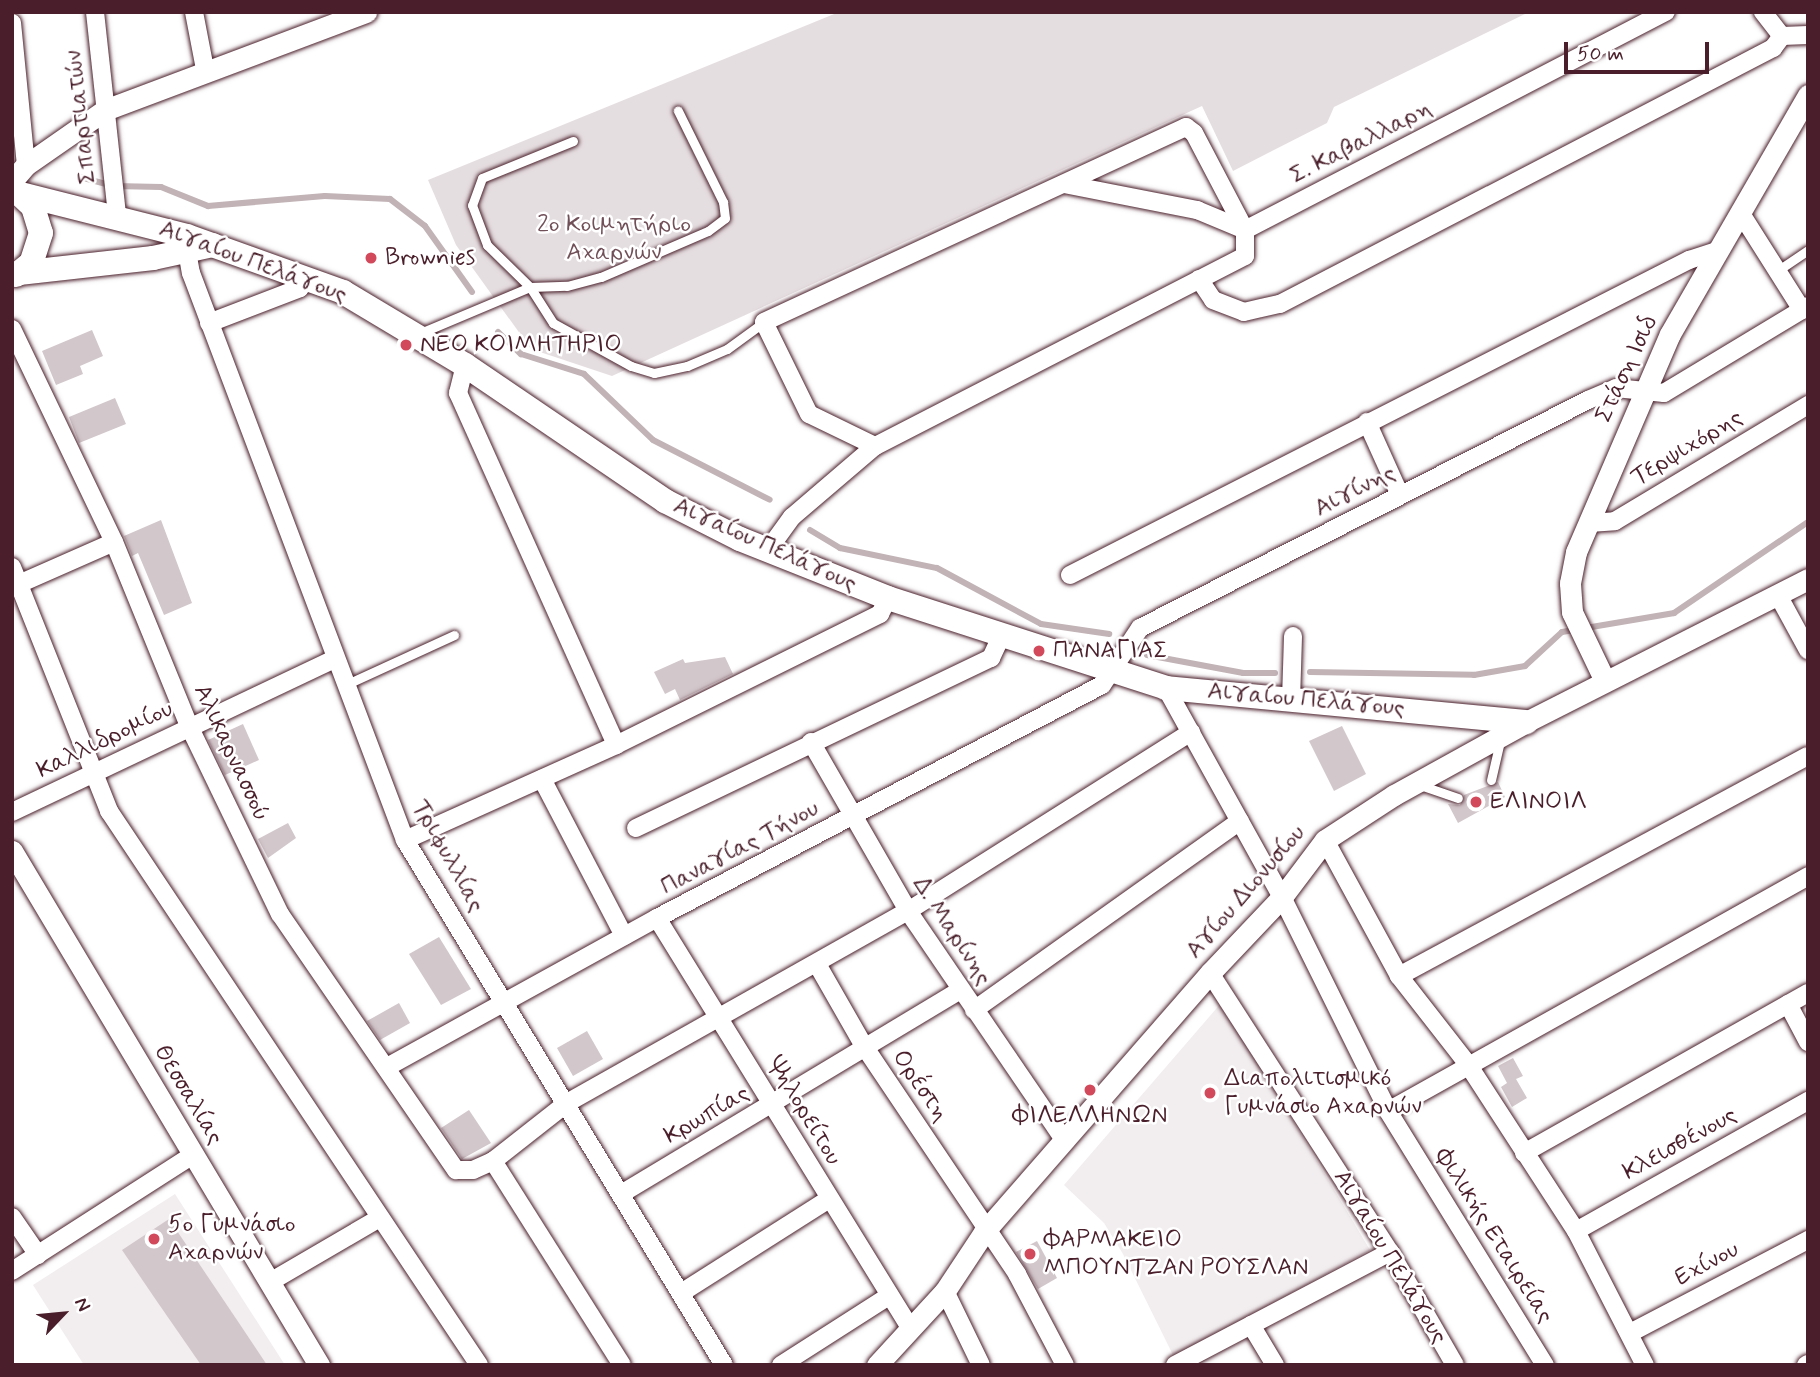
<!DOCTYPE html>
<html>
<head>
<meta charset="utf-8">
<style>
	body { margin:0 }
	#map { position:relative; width:1820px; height:1377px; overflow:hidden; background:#fff; font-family:Mynerve,sans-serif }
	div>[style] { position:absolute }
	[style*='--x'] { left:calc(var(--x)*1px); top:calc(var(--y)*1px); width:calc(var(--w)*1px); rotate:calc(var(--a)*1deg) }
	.built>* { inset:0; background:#f2eeef }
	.green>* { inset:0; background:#e5dee0 }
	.stream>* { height:6px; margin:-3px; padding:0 3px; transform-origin:3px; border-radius:3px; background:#c1b3b6 }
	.building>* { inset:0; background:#d2c7cb }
	.roads { filter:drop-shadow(0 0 2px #4a1f2b) drop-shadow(0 0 2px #4a1f2b) }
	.service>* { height:9px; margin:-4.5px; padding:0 4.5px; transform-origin:4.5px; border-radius:4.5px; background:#fff }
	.minor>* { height:18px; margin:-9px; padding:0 9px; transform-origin:9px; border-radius:9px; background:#fff }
	.tertiary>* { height:21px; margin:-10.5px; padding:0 10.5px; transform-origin:10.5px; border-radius:10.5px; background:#fff }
	.secondary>* { height:24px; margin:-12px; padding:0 12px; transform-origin:12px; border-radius:12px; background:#fff }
	.dots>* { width:19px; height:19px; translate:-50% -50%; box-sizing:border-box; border:4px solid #fff; border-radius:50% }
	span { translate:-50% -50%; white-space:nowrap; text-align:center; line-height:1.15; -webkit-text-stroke:5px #fff; paint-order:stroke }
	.street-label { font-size:24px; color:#4a1f2b }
	.park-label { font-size:24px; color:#714f58 }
	.poi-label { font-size:24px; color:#4a1f2b }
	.left { translate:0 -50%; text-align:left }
	.frame { position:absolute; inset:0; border:14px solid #4a1f2b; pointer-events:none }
	.north { position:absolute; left:28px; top:1279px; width:70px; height:70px; -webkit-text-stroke:5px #fff; paint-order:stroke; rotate:64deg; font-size:19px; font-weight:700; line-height:28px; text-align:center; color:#4a1f2b }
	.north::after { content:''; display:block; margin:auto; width:24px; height:32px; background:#4a1f2b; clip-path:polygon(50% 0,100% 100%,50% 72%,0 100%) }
	.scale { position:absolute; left:1564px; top:42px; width:145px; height:32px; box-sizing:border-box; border:4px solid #4a1f2b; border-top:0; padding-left:9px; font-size:21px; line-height:24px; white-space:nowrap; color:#4a1f2b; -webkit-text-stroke:5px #fff; paint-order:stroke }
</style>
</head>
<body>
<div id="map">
	<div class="built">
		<i style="clip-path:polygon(1222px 1002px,1370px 1250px,1174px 1357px,1123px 1254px,1104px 1223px,1064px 1185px)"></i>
		<i style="clip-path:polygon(175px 1194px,285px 1365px,84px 1365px,33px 1285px)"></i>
	</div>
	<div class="green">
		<i style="clip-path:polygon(839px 12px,1529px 12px,1334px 107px,1327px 123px,1233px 171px,1202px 106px,612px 376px,531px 349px,456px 245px,428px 180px)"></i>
	</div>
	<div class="stream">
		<i style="--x:80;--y:177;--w:35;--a:15"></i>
		<i style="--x:114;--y:186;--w:47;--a:1.2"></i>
		<i style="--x:161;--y:187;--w:51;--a:22"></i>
		<i style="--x:208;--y:206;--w:117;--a:-4.9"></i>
		<i style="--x:325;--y:196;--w:65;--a:2.6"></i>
		<i style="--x:390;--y:199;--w:44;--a:37.6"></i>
		<i style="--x:425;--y:226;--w:81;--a:54.5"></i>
		<i style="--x:498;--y:332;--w:32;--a:44"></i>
		<i style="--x:521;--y:354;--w:66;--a:17.6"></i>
		<i style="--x:584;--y:374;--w:95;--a:43.7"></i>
		<i style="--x:653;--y:440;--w:131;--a:27.1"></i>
		<i style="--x:810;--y:530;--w:35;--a:31"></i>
		<i style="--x:840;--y:548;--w:99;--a:11.7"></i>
		<i style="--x:937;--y:568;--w:118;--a:28.3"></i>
		<i style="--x:1041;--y:624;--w:69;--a:8.4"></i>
		<i style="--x:1147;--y:655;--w:98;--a:10.6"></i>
		<i style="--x:1243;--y:673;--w:32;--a:0"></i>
		<i style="--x:1310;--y:672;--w:164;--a:1"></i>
		<i style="--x:1474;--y:675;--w:52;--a:-10"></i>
		<i style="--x:1525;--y:666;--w:50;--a:-42.6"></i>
		<i style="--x:1562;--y:632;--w:114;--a:-9.6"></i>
		<i style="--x:1674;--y:613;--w:162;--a:-34.2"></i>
	</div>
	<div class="building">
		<i style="clip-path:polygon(92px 330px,103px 356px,80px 366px,83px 374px,56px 385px,42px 351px)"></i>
		<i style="clip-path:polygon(115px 398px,126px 424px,79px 443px,69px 417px)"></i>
		<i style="clip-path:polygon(161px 520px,192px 603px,164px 615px,138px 553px,132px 556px,124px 536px)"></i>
		<i style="clip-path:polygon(725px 657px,733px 674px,680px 700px,675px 689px,665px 694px,654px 672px,683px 659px,685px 663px)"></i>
		<i style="clip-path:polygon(243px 724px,259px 760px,225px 775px,208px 740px)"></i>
		<i style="clip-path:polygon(1342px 726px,1366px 774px,1334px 791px,1309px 741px)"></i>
		<i style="clip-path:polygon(1498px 782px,1505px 797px,1458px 823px,1448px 804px,1460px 805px,1464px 795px)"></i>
		<i style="clip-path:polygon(288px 823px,296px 838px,268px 858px,258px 839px)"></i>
		<i style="clip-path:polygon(439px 937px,471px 989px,441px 1005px,409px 954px)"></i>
		<i style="clip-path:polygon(399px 1003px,410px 1023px,380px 1040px,367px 1021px)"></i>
		<i style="clip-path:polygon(587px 1031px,603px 1059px,573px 1076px,557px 1048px)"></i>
		<i style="clip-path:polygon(1513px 1058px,1523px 1076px,1516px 1079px,1527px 1098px,1512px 1107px,1501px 1087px,1507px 1083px,1498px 1066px)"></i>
		<i style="clip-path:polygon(469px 1110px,491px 1143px,462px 1159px,441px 1128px)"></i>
		<i style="clip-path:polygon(169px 1219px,239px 1323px,267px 1365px,201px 1365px,156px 1300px,122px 1250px)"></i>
		<i style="clip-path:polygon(1037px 1241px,1057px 1278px,1038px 1289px,1016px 1252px)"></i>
	</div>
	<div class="roads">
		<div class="service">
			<i style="--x:573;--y:141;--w:98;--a:157.9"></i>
			<i style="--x:482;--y:178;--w:29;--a:110"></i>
			<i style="--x:472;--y:205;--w:43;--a:69.4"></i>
			<i style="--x:487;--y:245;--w:60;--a:44.3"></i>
			<i style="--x:530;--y:287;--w:43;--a:57.4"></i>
			<i style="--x:553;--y:323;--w:89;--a:28.9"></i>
			<i style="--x:631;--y:366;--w:24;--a:17"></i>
			<i style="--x:654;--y:373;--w:34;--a:-12"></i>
			<i style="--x:687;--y:366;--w:43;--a:-23"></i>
			<i style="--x:727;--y:349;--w:46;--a:-36.1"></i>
			<i style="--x:1777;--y:271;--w:37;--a:-34"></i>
			<i style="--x:418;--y:334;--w:121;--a:-22.8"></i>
			<i style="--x:530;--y:287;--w:37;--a:-2"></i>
			<i style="--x:567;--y:286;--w:35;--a:-15"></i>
			<i style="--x:601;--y:277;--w:116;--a:-23.3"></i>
			<i style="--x:708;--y:231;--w:21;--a:-37"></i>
			<i style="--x:725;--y:218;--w:16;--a:-97"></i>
			<i style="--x:723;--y:202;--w:102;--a:-116.3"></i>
			<i style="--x:345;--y:685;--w:120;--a:-24.6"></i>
			<i style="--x:1491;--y:780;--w:40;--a:-77"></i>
			<i style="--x:1420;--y:785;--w:40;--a:18.9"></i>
		</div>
		<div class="minor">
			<i style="--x:95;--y:12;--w:205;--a:83.8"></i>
			<i style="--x:194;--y:12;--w:58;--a:79.1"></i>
			<i style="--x:1763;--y:12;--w:31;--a:52"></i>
			<i style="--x:1782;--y:36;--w:26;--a:-2"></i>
			<i style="--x:12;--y:23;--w:143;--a:84.4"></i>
			<i style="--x:1186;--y:127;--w:10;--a:37"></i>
			<i style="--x:1194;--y:133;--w:110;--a:62.3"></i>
			<i style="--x:1245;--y:230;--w:26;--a:90"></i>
			<i style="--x:1245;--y:256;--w:416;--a:152.8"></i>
			<i style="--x:875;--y:446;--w:73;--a:-154.1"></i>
			<i style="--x:809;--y:414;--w:102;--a:-116.1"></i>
			<i style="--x:764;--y:322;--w:465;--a:-24.8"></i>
			<i style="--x:1064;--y:184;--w:136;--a:11.1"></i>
			<i style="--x:1197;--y:210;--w:52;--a:22.6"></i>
			<i style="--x:1245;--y:230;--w:474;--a:-27.4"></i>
			<i style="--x:1740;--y:212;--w:116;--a:57.7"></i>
			<i style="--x:187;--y:251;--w:22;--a:80"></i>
			<i style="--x:191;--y:273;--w:606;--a:69.32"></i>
			<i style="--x:405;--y:840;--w:614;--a:58.72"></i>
			<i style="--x:1199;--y:279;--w:25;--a:56"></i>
			<i style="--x:1213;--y:300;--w:33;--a:21"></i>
			<i style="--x:1244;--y:312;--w:37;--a:-13"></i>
			<i style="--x:1280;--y:304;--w:556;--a:-27.44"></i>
			<i style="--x:1773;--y:48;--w:15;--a:-53"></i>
			<i style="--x:209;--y:323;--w:97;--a:-21"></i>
			<i style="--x:300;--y:288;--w:12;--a:-70"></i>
			<i style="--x:12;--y:329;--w:236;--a:64.4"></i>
			<i style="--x:114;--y:542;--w:199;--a:67.8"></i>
			<i style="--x:189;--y:726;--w:209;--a:64.2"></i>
			<i style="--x:280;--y:914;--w:311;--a:55.5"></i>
			<i style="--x:456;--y:1170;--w:17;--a:0"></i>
			<i style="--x:473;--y:1170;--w:22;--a:-24"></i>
			<i style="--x:493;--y:1161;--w:94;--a:-38.1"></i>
			<i style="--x:567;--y:1103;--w:391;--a:-29.4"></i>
			<i style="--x:908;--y:911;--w:335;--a:-32.3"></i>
			<i style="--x:465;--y:365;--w:29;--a:104"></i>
			<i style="--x:458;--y:393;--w:386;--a:65.8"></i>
			<i style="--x:1367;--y:422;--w:80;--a:65.7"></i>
			<i style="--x:1589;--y:523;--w:26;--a:-4"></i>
			<i style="--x:1615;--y:521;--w:225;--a:-31"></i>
			<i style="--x:768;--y:550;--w:41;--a:-54"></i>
			<i style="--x:792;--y:517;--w:109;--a:-40.5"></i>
			<i style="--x:12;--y:567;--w:263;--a:68.3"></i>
			<i style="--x:109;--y:811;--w:666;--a:56.26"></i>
			<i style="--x:1070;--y:575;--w:695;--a:-26.97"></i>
			<i style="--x:1689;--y:260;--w:33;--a:-18"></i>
			<i style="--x:12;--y:587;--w:111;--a:-23.8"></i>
			<i style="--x:1778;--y:595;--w:63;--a:61.4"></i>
			<i style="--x:1166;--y:688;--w:239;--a:61"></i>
			<i style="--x:1282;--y:897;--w:239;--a:63.6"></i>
			<i style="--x:1388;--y:1111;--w:299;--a:58.3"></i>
			<i style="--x:1291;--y:700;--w:64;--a:-88.2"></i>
			<i style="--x:811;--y:742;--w:195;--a:60.1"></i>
			<i style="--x:908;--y:911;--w:277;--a:55.7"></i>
			<i style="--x:542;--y:779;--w:177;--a:62.4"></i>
			<i style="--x:12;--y:812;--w:357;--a:-25.4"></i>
			<i style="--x:636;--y:828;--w:394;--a:-25.6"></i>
			<i style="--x:991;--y:658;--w:23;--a:-65"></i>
			<i style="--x:405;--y:840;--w:231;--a:-24.2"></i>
			<i style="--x:616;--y:745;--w:295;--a:-26.4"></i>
			<i style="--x:880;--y:614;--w:18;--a:-63"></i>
			<i style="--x:1325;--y:840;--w:155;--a:61.4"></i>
			<i style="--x:1399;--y:976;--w:110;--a:52"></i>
			<i style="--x:1467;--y:1063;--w:200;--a:57"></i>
			<i style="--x:1576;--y:1231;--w:151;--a:62.8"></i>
			<i style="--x:657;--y:918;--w:482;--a:58.3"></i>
			<i style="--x:817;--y:964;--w:95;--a:60.2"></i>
			<i style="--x:864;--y:1046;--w:275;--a:56.1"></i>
			<i style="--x:1017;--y:1274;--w:103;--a:62.2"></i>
			<i style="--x:1210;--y:973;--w:332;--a:57.2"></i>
			<i style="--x:1390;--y:1252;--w:130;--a:60.1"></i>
			<i style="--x:1399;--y:976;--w:464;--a:-28.3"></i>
			<i style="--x:1788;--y:1004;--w:43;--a:62.2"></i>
			<i style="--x:974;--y:1010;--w:326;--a:-35.4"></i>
			<i style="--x:387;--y:1067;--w:308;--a:-28.9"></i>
			<i style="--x:657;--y:918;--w:502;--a:-27.64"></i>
			<i style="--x:1102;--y:685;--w:69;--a:-56.3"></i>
			<i style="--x:1140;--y:628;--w:503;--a:-26.97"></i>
			<i style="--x:1588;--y:400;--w:30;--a:-23"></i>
			<i style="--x:1616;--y:388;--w:48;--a:5.9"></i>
			<i style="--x:1664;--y:393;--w:168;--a:-31.1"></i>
			<i style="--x:1388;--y:1111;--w:481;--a:-29.2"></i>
			<i style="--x:1524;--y:1153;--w:326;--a:-29.4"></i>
			<i style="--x:493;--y:1161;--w:241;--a:57.7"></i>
			<i style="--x:621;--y:1194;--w:396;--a:-31"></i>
			<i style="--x:12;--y:1217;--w:46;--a:55.6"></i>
			<i style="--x:1576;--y:1231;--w:266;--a:-29.3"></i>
			<i style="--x:12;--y:1271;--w:215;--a:-32.7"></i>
			<i style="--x:270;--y:1282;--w:125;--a:-30.3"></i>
			<i style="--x:945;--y:1291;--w:82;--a:64.1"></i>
			<i style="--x:681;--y:1293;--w:175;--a:-32.4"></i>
			<i style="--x:1251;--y:1325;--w:47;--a:59"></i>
			<i style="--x:1630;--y:1333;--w:201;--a:-27.6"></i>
			<i style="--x:781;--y:1365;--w:128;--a:-32.6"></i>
			<i style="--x:1175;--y:1365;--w:243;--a:-27.7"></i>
			<i style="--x:1806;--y:1365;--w:2;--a:-27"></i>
		</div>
		<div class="tertiary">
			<i style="--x:12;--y:181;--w:21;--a:-49"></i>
			<i style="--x:26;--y:165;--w:96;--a:-34.8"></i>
			<i style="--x:105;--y:110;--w:279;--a:-20.6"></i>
			<i style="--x:1605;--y:681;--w:76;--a:-115.6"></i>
			<i style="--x:1572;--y:612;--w:29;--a:-94"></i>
			<i style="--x:1570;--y:583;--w:32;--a:-79"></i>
			<i style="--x:1576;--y:552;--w:237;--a:-66.7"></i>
			<i style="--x:1670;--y:334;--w:276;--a:-60"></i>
			<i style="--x:12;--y:851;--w:599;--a:59.15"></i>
			<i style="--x:877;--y:1365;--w:100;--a:-47.4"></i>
			<i style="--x:945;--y:1291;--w:71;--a:-56.5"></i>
			<i style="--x:984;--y:1232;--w:344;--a:-48.9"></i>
			<i style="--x:1210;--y:973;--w:105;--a:-46.5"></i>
			<i style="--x:1282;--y:897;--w:71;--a:-53"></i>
			<i style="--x:1325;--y:840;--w:82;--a:-33.1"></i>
			<i style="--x:1394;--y:795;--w:151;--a:-28.9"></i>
			<i style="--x:1526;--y:722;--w:316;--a:-26.9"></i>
		</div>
		<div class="secondary">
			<i style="--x:15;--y:190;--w:25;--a:43"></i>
			<i style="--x:33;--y:207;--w:27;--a:73"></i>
			<i style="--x:41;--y:233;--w:32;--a:108"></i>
			<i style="--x:31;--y:263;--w:19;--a:141"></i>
			<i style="--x:21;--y:194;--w:171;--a:14.2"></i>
			<i style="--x:187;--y:236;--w:166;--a:19.7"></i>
			<i style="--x:343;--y:292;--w:142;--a:30.9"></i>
			<i style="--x:465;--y:365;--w:242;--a:34.2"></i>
			<i style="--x:665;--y:501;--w:84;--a:26.9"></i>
			<i style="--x:740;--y:539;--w:159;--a:21.7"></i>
			<i style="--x:888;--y:598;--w:292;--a:17.9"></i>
			<i style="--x:1166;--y:688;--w:362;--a:5.4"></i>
			<i style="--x:19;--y:273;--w:135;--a:-6.4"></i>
			<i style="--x:153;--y:258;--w:61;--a:-12.2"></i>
		</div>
	</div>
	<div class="dots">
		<i style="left:371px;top:258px;background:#d1495b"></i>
		<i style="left:406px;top:345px;background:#d1495b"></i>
		<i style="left:1039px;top:651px;background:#d1495b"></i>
		<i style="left:1476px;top:802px;background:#d1495b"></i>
		<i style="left:1090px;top:1090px;background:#d1495b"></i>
		<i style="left:1210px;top:1093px;background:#d1495b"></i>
		<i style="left:154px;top:1239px;background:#d1495b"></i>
		<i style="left:1030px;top:1254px;background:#d1495b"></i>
	</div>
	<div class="street-label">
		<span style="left:81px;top:117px;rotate:-96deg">Σπαρτιατών</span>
		<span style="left:1361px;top:142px;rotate:-27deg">Σ. Καβαλλαρη</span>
		<span style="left:253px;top:262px;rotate:20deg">Αιγαίου Πελάγους</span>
		<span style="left:1627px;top:369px;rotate:-65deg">Στάση Ισιδ</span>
		<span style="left:1687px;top:448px;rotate:-31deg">Τερψιχόρης</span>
		<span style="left:1355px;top:491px;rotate:-27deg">Αιγίνης</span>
		<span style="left:765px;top:545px;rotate:24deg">Αιγαίου Πελάγους</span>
		<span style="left:1306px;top:700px;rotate:5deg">Αιγαίου Πελάγους</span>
		<span style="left:105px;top:740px;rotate:-26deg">Καλλιδρομίου</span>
		<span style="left:231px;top:753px;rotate:65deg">Αλικαρνασσού</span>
		<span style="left:740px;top:848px;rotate:-28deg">Παναγίας Τήνου</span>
		<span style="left:448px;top:856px;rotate:61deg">Τριφυλλίας</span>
		<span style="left:1246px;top:892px;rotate:-49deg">Αγίου Διονυσίου</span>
		<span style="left:952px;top:931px;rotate:57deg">Δ. Μαρίνης</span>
		<span style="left:920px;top:1086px;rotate:56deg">Ορέστη</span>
		<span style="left:188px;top:1095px;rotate:59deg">Θεσσαλίας</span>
		<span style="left:804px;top:1111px;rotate:59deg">Ψηλορείτου</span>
		<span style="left:707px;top:1115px;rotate:-30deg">Κρωπίας</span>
		<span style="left:1680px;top:1144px;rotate:-29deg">Κλεισθένους</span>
		<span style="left:1494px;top:1236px;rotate:58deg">Φιλικής Εταιρείας</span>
		<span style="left:1390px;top:1257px;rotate:59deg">Αιγαίου Πελάγους</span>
		<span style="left:1707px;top:1264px;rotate:-28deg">Εχίνου</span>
	</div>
	<div class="park-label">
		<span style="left:614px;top:239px">2ο Κοιμητήριο<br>Αχαρνών</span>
	</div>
	<div class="poi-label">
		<span class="left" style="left:385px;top:258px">Brownies</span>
		<span class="left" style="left:420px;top:345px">ΝΕΟ ΚΟΙΜΗΤΗΡΙΟ</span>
		<span class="left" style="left:1053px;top:651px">ΠΑΝΑΓΙΑΣ</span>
		<span class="left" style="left:1490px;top:802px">ΕΛΙΝΟΙΛ</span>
		<span class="left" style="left:1224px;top:1093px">Διαπολιτισμικό<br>Γυμνάσιο Αχαρνών</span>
		<span style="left:1090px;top:1116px">ΦΙΛΕΛΛΗΝΩΝ</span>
		<span class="left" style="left:168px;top:1239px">5ο Γυμνάσιο<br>Αχαρνών</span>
		<span class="left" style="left:1044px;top:1254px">ΦΑΡΜΑΚΕΙΟ<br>ΜΠΟΥΝΤΖΑΝ ΡΟΥΣΛΑΝ</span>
	</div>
	<div class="frame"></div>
	<div class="north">N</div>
	<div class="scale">50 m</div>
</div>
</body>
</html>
